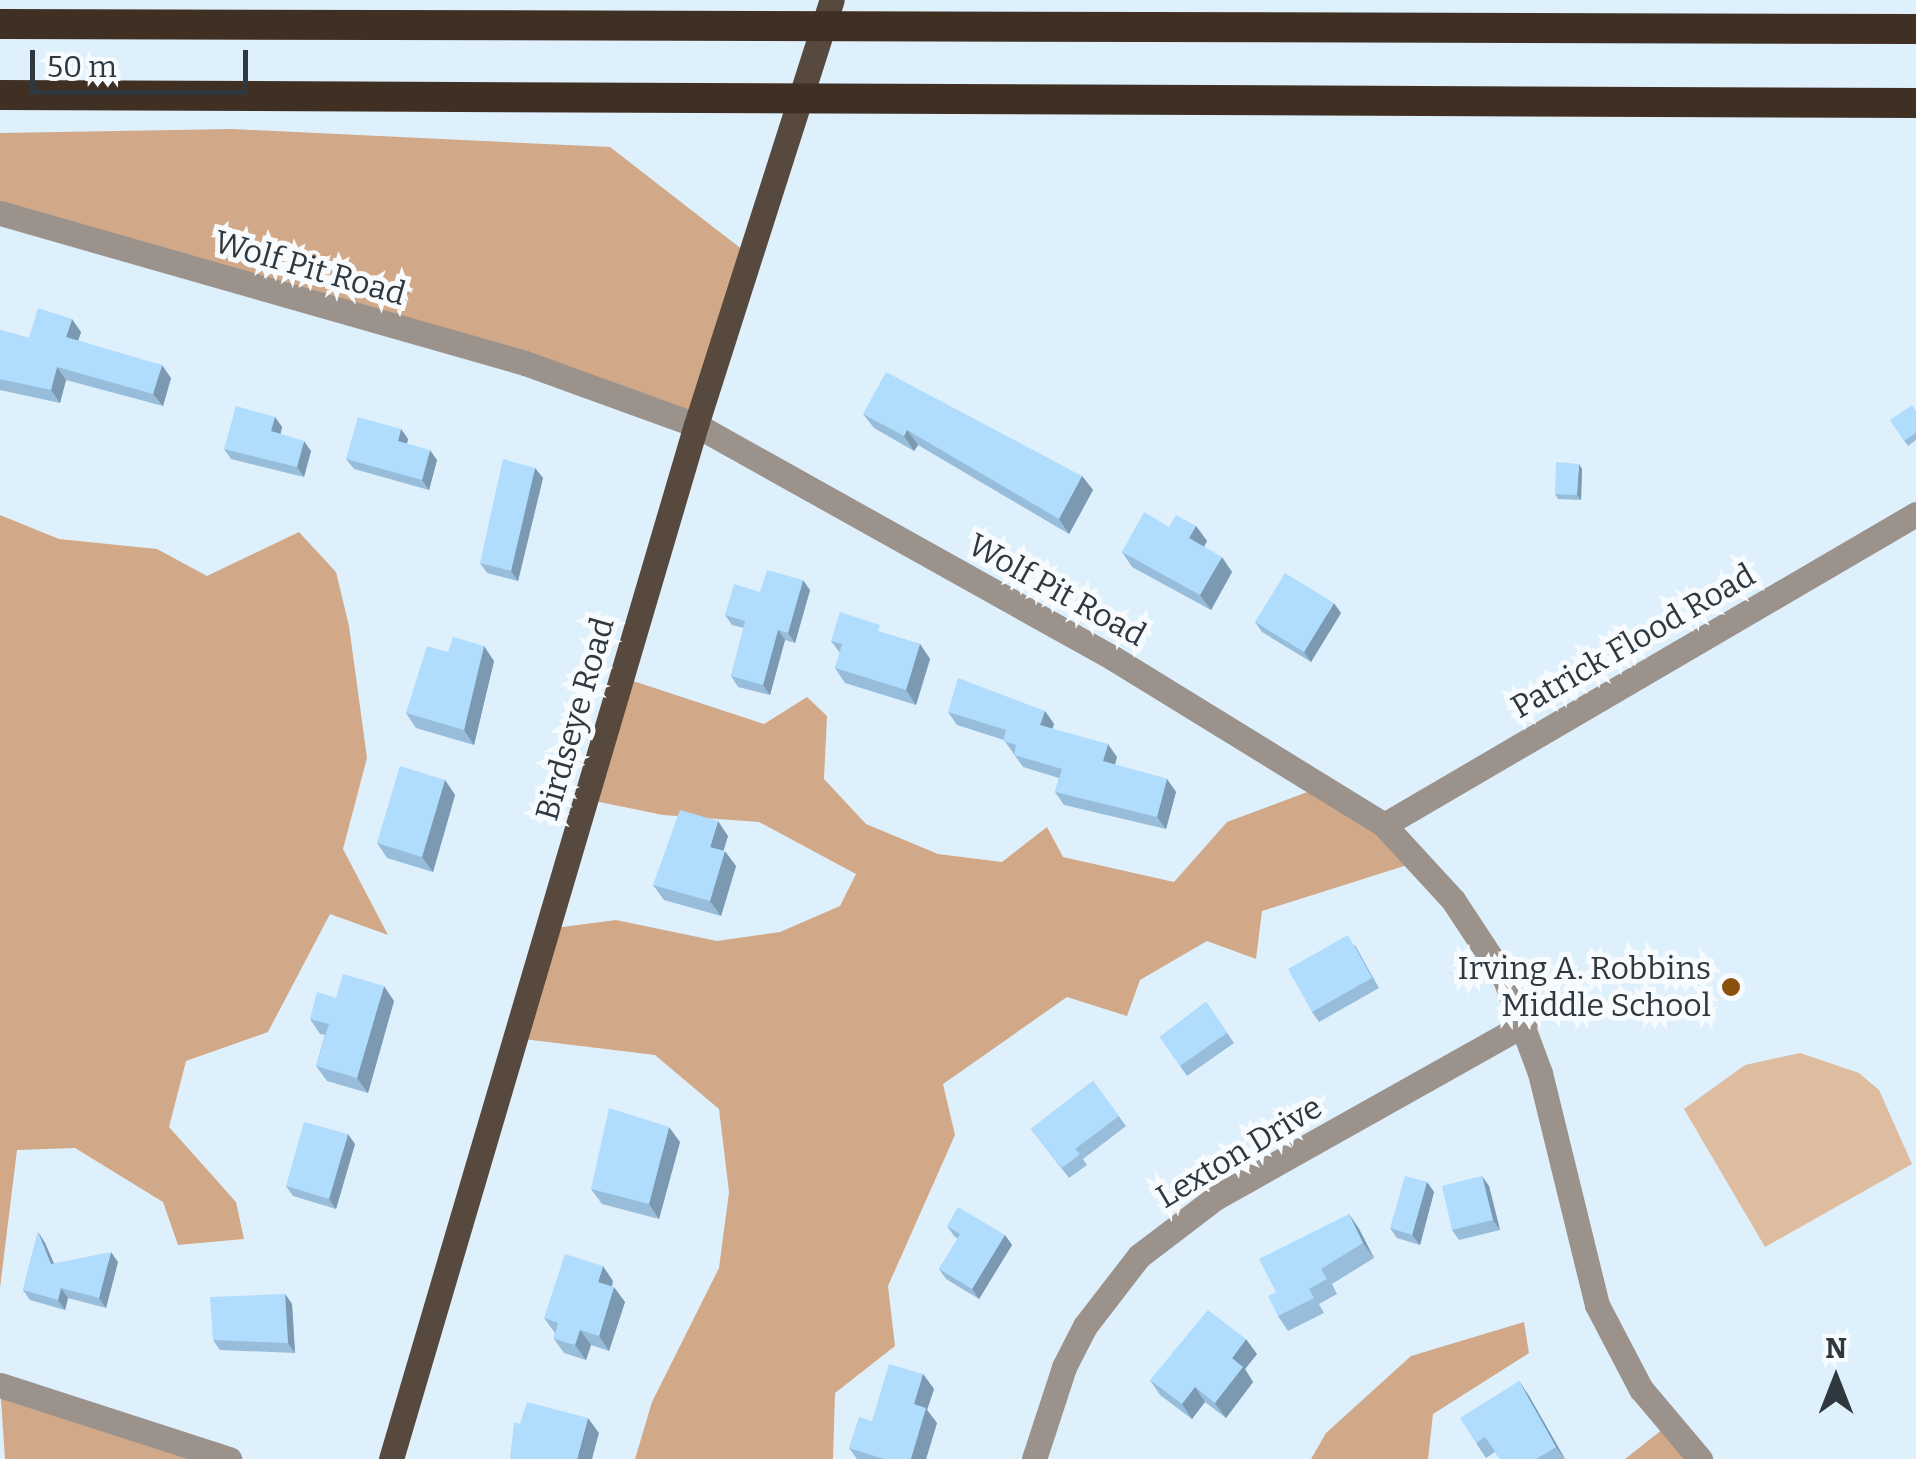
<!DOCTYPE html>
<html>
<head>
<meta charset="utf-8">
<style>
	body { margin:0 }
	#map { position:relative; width:1916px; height:1459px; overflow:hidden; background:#dff0fd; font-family:Bitter,serif }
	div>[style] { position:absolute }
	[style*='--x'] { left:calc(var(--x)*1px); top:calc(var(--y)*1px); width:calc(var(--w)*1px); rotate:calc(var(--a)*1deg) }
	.green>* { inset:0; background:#ddbca0 }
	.forest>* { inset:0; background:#d1a988 }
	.minor>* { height:25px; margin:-12.5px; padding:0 12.5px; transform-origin:12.5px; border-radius:12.5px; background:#9b928c }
	.major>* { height:25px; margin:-12.5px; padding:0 12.5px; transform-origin:12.5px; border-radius:12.5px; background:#58493e }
	.highway>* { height:30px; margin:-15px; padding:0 15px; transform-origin:15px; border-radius:15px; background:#403024 }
	.wall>* { inset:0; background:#97bdda }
	.shaded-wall>* { inset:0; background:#7b9ab2 }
	.building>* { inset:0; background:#b0dcfe }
	.dots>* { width:28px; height:28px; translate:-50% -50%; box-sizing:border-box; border:5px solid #f7fbfe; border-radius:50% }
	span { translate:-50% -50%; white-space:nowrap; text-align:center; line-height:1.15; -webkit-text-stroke:10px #f7fbfe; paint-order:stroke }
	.street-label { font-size:32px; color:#30383f }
	.poi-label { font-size:32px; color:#30383f }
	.right { translate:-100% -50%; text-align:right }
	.north { position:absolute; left:1786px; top:1329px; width:100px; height:100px; -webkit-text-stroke:8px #f7fbfe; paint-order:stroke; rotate:0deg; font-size:28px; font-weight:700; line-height:40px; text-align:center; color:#30383f }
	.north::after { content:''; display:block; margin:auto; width:35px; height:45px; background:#30383f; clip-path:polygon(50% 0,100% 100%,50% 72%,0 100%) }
	.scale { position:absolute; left:30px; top:50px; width:218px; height:45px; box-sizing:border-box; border:5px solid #30383f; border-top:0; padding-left:12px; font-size:30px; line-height:35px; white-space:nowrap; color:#30383f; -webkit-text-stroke:8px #f7fbfe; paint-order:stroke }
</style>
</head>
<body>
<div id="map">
	<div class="green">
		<i style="clip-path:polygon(1800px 1053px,1859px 1073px,1879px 1090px,1912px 1164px,1765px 1247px,1684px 1109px,1745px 1065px)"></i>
	</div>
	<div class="forest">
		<i style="clip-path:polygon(232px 129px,610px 147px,748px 254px,696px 425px,0 213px,0 133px)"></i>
		<i style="clip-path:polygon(0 515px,59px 539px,157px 549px,207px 576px,299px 532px,336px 572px,349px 626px,367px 758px,343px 849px,388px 935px,330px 914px,268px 1032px,186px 1061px,169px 1127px,236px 1202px,244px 1239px,178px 1245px,163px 1202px,75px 1148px,17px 1150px,0 1288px)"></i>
		<i style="clip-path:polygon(621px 677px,764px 724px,807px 697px,827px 716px,824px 779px,866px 824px,938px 854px,1002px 862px,1047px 827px,1063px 857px,1174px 882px,1227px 822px,1326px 785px,1420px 861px,1262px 911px,1256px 959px,1207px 941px,1140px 980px,1127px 1016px,1067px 997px,943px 1084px,955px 1135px,888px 1286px,895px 1346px,835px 1393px,833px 1459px,635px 1459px,652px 1402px,719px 1268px,729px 1192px,719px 1109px,655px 1055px,515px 1038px,547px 929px,616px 920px,717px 941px,780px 932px,840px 906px,856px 874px,759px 822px,663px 815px,585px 799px)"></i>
		<i style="clip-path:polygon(1524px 1322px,1529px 1353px,1433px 1414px,1428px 1459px,1311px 1459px,1326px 1433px,1411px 1356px)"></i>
		<i style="clip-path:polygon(0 1385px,229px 1459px,5px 1459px)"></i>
		<i style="clip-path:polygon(1668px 1425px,1700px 1459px,1625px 1459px)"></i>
	</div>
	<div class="minor">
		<i style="--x:0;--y:213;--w:546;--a:15.95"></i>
		<i style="--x:525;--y:363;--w:182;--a:19.9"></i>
		<i style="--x:696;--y:425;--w:478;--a:29.2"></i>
		<i style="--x:1113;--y:658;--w:318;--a:31.6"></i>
		<i style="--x:1384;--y:825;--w:102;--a:47.4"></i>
		<i style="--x:1453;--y:900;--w:95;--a:56.6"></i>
		<i style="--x:1505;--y:979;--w:100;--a:69.6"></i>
		<i style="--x:1540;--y:1073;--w:239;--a:76.2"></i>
		<i style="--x:1597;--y:1305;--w:95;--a:62.4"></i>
		<i style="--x:1641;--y:1389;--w:92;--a:49.9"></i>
		<i style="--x:1384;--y:825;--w:616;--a:-30.31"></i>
		<i style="--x:0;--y:1385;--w:241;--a:17.9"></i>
		<i style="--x:1034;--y:1459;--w:97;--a:-71.9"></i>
		<i style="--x:1064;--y:1367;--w:46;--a:-62.9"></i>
		<i style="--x:1085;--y:1326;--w:88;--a:-52.4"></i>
		<i style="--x:1139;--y:1256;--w:96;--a:-37.3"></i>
		<i style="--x:1215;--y:1198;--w:355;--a:-29.3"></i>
	</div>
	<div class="major">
		<i style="--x:391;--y:1459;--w:1078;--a:-73.57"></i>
		<i style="--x:696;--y:425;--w:446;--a:-72.3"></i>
	</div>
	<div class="highway">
		<i style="--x:0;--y:24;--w:1916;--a:0.15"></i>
		<i style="--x:0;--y:95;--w:1916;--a:0.24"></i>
	</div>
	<div class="wall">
		<i style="clip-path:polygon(0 330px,29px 338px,81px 332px,78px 341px,171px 378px,163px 406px,66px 380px,60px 403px,0 390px)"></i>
		<i style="clip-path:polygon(1916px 411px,1916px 440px,1908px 446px,1890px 420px)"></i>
		<i style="clip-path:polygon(863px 414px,1082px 476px,1093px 490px,1069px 534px,918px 445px,914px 451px,874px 428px)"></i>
		<i style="clip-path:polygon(275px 417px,282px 427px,281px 434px,311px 451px,304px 477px,231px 459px,224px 449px)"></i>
		<i style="clip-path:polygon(401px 429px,408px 439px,407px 444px,437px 460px,429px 490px,354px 469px,346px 459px)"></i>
		<i style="clip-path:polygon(535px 468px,543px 478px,518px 581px,487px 573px,480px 563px)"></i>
		<i style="clip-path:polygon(1582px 469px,1581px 500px,1558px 499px,1555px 494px)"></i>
		<i style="clip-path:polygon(1196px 526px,1207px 541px,1204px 547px,1232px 572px,1211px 610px,1132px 567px,1122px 552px,1169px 527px)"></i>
		<i style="clip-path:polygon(810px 590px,795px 643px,785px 640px,770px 695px,738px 687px,731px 676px,744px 628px,732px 625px,725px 615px,760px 592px)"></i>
		<i style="clip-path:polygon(1341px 613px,1311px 662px,1262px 632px,1255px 622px)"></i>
		<i style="clip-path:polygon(886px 634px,920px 644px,930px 659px,916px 705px,845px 683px,835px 668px,840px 653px,831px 641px)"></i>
		<i style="clip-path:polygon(448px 652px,494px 661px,474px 745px,416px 728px,406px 713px)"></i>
		<i style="clip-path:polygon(1045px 711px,1054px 724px,1052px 729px,1117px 757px,1115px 765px,1167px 779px,1176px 792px,1166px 829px,1064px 805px,1055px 792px,1059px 778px,1023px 767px,1004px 740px,957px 725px,948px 712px)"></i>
		<i style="clip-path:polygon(445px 780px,455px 795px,433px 872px,387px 858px,377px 843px)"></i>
		<i style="clip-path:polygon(728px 836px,723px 851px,736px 866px,721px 916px,664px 900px,653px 885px)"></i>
		<i style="clip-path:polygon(1355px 945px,1379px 988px,1319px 1022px,1312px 1012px)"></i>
		<i style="clip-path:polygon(336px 998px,394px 1001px,368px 1093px,327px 1081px,316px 1066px,325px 1035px,320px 1034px,310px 1019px)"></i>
		<i style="clip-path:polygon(1206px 1002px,1234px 1043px,1187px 1076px,1160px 1037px)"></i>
		<i style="clip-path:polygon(1093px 1081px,1126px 1126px,1083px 1159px,1087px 1165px,1069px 1178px,1031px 1129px)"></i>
		<i style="clip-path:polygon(680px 1142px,659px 1219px,602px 1204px,591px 1189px)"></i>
		<i style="clip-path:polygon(355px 1144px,336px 1209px,293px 1196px,286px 1186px)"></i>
		<i style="clip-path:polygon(1427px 1182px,1434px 1192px,1420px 1245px,1397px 1238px,1390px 1228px)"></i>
		<i style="clip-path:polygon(1489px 1186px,1500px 1230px,1459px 1240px,1452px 1230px)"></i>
		<i style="clip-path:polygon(1349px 1214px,1359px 1229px,1374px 1258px,1332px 1284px,1337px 1294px,1319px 1304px,1324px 1313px,1288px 1331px,1278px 1316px,1276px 1292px)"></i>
		<i style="clip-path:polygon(947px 1226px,1005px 1235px,1012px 1245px,979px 1299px,946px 1279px,939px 1269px,958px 1239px,954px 1236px)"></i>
		<i style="clip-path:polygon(38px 1232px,45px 1243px,54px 1263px,118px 1262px,106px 1308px,68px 1298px,65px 1310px,30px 1300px,23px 1290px)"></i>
		<i style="clip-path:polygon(613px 1281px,612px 1286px,625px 1302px,609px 1351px,591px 1345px,586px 1360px,564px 1353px,554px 1339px,555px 1333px,544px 1318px)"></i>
		<i style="clip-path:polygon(285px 1294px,292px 1304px,295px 1353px,220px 1350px,213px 1340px)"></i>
		<i style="clip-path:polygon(1257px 1354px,1245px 1369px,1253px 1382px,1226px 1418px,1205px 1402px,1192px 1419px,1160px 1395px,1150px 1380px)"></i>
		<i style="clip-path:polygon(923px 1374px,934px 1389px,927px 1410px,937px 1423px,926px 1459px,857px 1459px,849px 1448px,872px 1421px)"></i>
		<i style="clip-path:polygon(1519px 1381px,1529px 1396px,1565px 1459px,1500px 1459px,1495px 1452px,1486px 1458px,1476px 1443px)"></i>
	</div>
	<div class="shaded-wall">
		<i style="clip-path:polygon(72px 319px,81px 332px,75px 350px,66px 337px)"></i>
		<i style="clip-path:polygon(162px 365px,171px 378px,163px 406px,153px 394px)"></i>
		<i style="clip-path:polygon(57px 367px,66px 380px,60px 403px,51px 390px)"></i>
		<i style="clip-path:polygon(275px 417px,282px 427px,278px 441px,271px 431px)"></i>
		<i style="clip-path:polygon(401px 429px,408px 439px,405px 451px,398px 441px)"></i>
		<i style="clip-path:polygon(907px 430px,918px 445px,914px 451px,904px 436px)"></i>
		<i style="clip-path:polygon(304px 441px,311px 451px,304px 477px,297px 467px)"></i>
		<i style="clip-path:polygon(430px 450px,437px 460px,429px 490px,422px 480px)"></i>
		<i style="clip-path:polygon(1579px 464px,1582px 469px,1581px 500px,1577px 495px)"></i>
		<i style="clip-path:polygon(535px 468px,543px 478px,518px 581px,511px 571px)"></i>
		<i style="clip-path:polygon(1082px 476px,1093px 490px,1069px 534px,1059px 519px)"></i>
		<i style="clip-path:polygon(1196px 526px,1207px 541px,1200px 553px,1189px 538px)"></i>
		<i style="clip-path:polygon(1222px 557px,1232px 572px,1211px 610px,1200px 595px)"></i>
		<i style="clip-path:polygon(803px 580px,810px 590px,795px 643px,788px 633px)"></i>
		<i style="clip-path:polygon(1334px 603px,1341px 613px,1311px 662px,1304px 652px)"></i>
		<i style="clip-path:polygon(778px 630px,785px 640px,770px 695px,763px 685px)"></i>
		<i style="clip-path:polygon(920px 644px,930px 659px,916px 705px,906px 690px)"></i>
		<i style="clip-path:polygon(484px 646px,494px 661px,474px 745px,464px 730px)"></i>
		<i style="clip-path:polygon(1045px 711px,1054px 724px,1049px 738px,1040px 725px)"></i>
		<i style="clip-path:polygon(1108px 744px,1117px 757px,1112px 774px,1103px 761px)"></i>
		<i style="clip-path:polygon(1167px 779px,1176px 792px,1166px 829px,1157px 817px)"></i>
		<i style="clip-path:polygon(445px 780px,455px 795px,433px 872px,422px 857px)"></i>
		<i style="clip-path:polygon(718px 821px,728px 836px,720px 862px,710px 847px)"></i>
		<i style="clip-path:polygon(725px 851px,736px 866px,721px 916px,710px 901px)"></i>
		<i style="clip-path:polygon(384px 986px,394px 1001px,368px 1093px,357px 1078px)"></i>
		<i style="clip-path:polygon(669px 1127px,680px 1142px,659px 1219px,649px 1204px)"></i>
		<i style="clip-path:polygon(348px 1134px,355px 1144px,336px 1209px,329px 1199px)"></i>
		<i style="clip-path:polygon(1482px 1176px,1489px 1186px,1500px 1230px,1493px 1220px)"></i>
		<i style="clip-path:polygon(1427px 1182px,1434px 1192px,1420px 1245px,1412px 1235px)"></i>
		<i style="clip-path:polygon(1349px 1214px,1359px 1229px,1374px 1258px,1363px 1243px)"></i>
		<i style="clip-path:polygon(38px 1232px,45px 1243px,58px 1274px,51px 1264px)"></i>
		<i style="clip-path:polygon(1005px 1235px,1012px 1245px,979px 1299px,972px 1289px)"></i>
		<i style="clip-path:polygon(111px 1252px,118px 1262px,106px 1308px,99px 1298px)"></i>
		<i style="clip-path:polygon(603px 1266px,613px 1281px,608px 1297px,598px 1282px)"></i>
		<i style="clip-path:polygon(614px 1287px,625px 1302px,609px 1351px,599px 1336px)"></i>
		<i style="clip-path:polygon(61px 1288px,68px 1298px,65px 1310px,58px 1300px)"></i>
		<i style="clip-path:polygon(285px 1294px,292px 1304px,295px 1353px,288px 1343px)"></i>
		<i style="clip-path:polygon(580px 1330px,591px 1345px,586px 1360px,575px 1345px)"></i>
		<i style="clip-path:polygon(1246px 1339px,1257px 1354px,1245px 1369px,1253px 1382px,1226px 1418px,1215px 1403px,1232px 1358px)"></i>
		<i style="clip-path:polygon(923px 1374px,934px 1389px,927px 1410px,937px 1423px,926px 1459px,911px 1459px,914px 1404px)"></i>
		<i style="clip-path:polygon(1519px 1381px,1529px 1396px,1565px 1459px,1556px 1447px)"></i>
		<i style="clip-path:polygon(1195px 1387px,1205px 1402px,1192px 1419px,1182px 1404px)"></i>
		<i style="clip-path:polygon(588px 1418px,599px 1433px,592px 1459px,577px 1459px)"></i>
	</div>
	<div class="building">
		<i style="clip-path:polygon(38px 308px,72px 319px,66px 337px,162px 365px,153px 394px,57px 367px,51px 390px,0 379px,0 330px,29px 338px)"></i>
		<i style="clip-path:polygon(886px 372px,1082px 476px,1059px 519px,907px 430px,904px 436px,863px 414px)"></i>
		<i style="clip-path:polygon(1912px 405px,1916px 411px,1916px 433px,1904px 441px,1890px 420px)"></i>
		<i style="clip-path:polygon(236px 406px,275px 417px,271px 431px,304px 441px,297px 467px,224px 449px)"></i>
		<i style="clip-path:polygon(358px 417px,401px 429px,398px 441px,430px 450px,422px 480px,346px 459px)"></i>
		<i style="clip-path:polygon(503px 459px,535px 468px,511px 571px,480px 563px)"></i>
		<i style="clip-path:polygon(1556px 462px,1579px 464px,1577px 495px,1555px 494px)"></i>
		<i style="clip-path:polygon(1144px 512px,1169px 527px,1176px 515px,1196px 526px,1189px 538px,1222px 557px,1200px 595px,1122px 552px)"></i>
		<i style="clip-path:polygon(767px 570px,803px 580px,788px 633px,778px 630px,763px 685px,731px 676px,745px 621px,725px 615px,734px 584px,760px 592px)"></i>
		<i style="clip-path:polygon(1285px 573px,1334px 603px,1304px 652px,1255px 622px)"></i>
		<i style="clip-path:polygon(840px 612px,880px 625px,878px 631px,920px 644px,906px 690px,835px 668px,842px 644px,831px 641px)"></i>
		<i style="clip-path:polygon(453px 637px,484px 646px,464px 730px,406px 713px,427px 646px,448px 652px)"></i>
		<i style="clip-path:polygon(958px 678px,1045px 711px,1040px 725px,1108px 744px,1103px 761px,1167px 779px,1157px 817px,1055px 792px,1062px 769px,1014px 755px,1016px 745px,1003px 741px,1006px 730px,948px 712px)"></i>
		<i style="clip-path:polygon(400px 766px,445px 780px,422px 857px,377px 843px)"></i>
		<i style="clip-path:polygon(680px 810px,718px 821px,710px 847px,725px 851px,710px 901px,653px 885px)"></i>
		<i style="clip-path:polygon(1348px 935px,1372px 978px,1312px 1012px,1288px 969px)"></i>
		<i style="clip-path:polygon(343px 974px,384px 986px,357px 1078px,316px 1066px,329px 1024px,310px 1019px,317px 992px,336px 998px)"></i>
		<i style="clip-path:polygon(1206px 1002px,1227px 1033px,1180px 1066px,1160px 1037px)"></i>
		<i style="clip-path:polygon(1093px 1081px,1119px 1116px,1075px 1149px,1080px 1154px,1062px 1168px,1031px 1129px)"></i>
		<i style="clip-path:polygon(609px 1108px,669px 1127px,649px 1204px,591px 1189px)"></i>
		<i style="clip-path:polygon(304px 1122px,348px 1134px,329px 1199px,286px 1186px)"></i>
		<i style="clip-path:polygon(1405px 1176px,1427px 1182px,1412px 1235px,1390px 1228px)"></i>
		<i style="clip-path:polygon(1482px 1176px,1493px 1220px,1452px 1230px,1442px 1186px)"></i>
		<i style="clip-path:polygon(958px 1207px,1005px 1235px,972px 1289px,939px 1269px,960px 1234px,947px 1226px)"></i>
		<i style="clip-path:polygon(1349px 1214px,1363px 1243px,1321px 1269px,1327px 1279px,1309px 1289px,1314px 1298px,1278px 1316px,1268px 1296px,1276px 1292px,1259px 1259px)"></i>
		<i style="clip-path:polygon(38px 1232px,51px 1264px,111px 1252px,99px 1298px,61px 1288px,58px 1300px,23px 1290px)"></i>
		<i style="clip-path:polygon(565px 1254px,603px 1266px,598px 1282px,614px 1287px,599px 1336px,580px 1330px,575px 1345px,554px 1339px,558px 1323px,544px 1318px)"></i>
		<i style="clip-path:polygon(285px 1294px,288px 1343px,213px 1340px,210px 1297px)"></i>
		<i style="clip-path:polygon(1208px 1310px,1246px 1339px,1232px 1358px,1243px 1367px,1215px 1403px,1195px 1387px,1182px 1404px,1150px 1380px)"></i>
		<i style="clip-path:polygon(889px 1364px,923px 1374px,914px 1404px,926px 1408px,911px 1459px,884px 1459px,849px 1448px,859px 1417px,872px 1421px)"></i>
		<i style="clip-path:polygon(1519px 1381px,1556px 1447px,1536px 1459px,1500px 1459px,1485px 1437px,1476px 1443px,1460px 1418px)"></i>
		<i style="clip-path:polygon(527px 1402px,588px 1418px,577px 1459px,510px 1459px,514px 1422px,520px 1424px)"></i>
	</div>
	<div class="dots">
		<i style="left:1731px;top:987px;background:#8c500e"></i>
	</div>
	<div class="street-label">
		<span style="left:310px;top:268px;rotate:16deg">Wolf Pit Road</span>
		<span style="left:1057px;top:590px;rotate:29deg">Wolf Pit Road</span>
		<span style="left:1633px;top:641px;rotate:-30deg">Patrick Flood Road</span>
		<span style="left:575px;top:719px;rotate:-74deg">Birdseye Road</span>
		<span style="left:1239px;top:1152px;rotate:-31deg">Lexton Drive</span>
	</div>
	<div class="poi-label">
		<span class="right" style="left:1711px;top:987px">Irving A. Robbins<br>Middle School</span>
	</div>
	<div class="north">N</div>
	<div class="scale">50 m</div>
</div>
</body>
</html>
